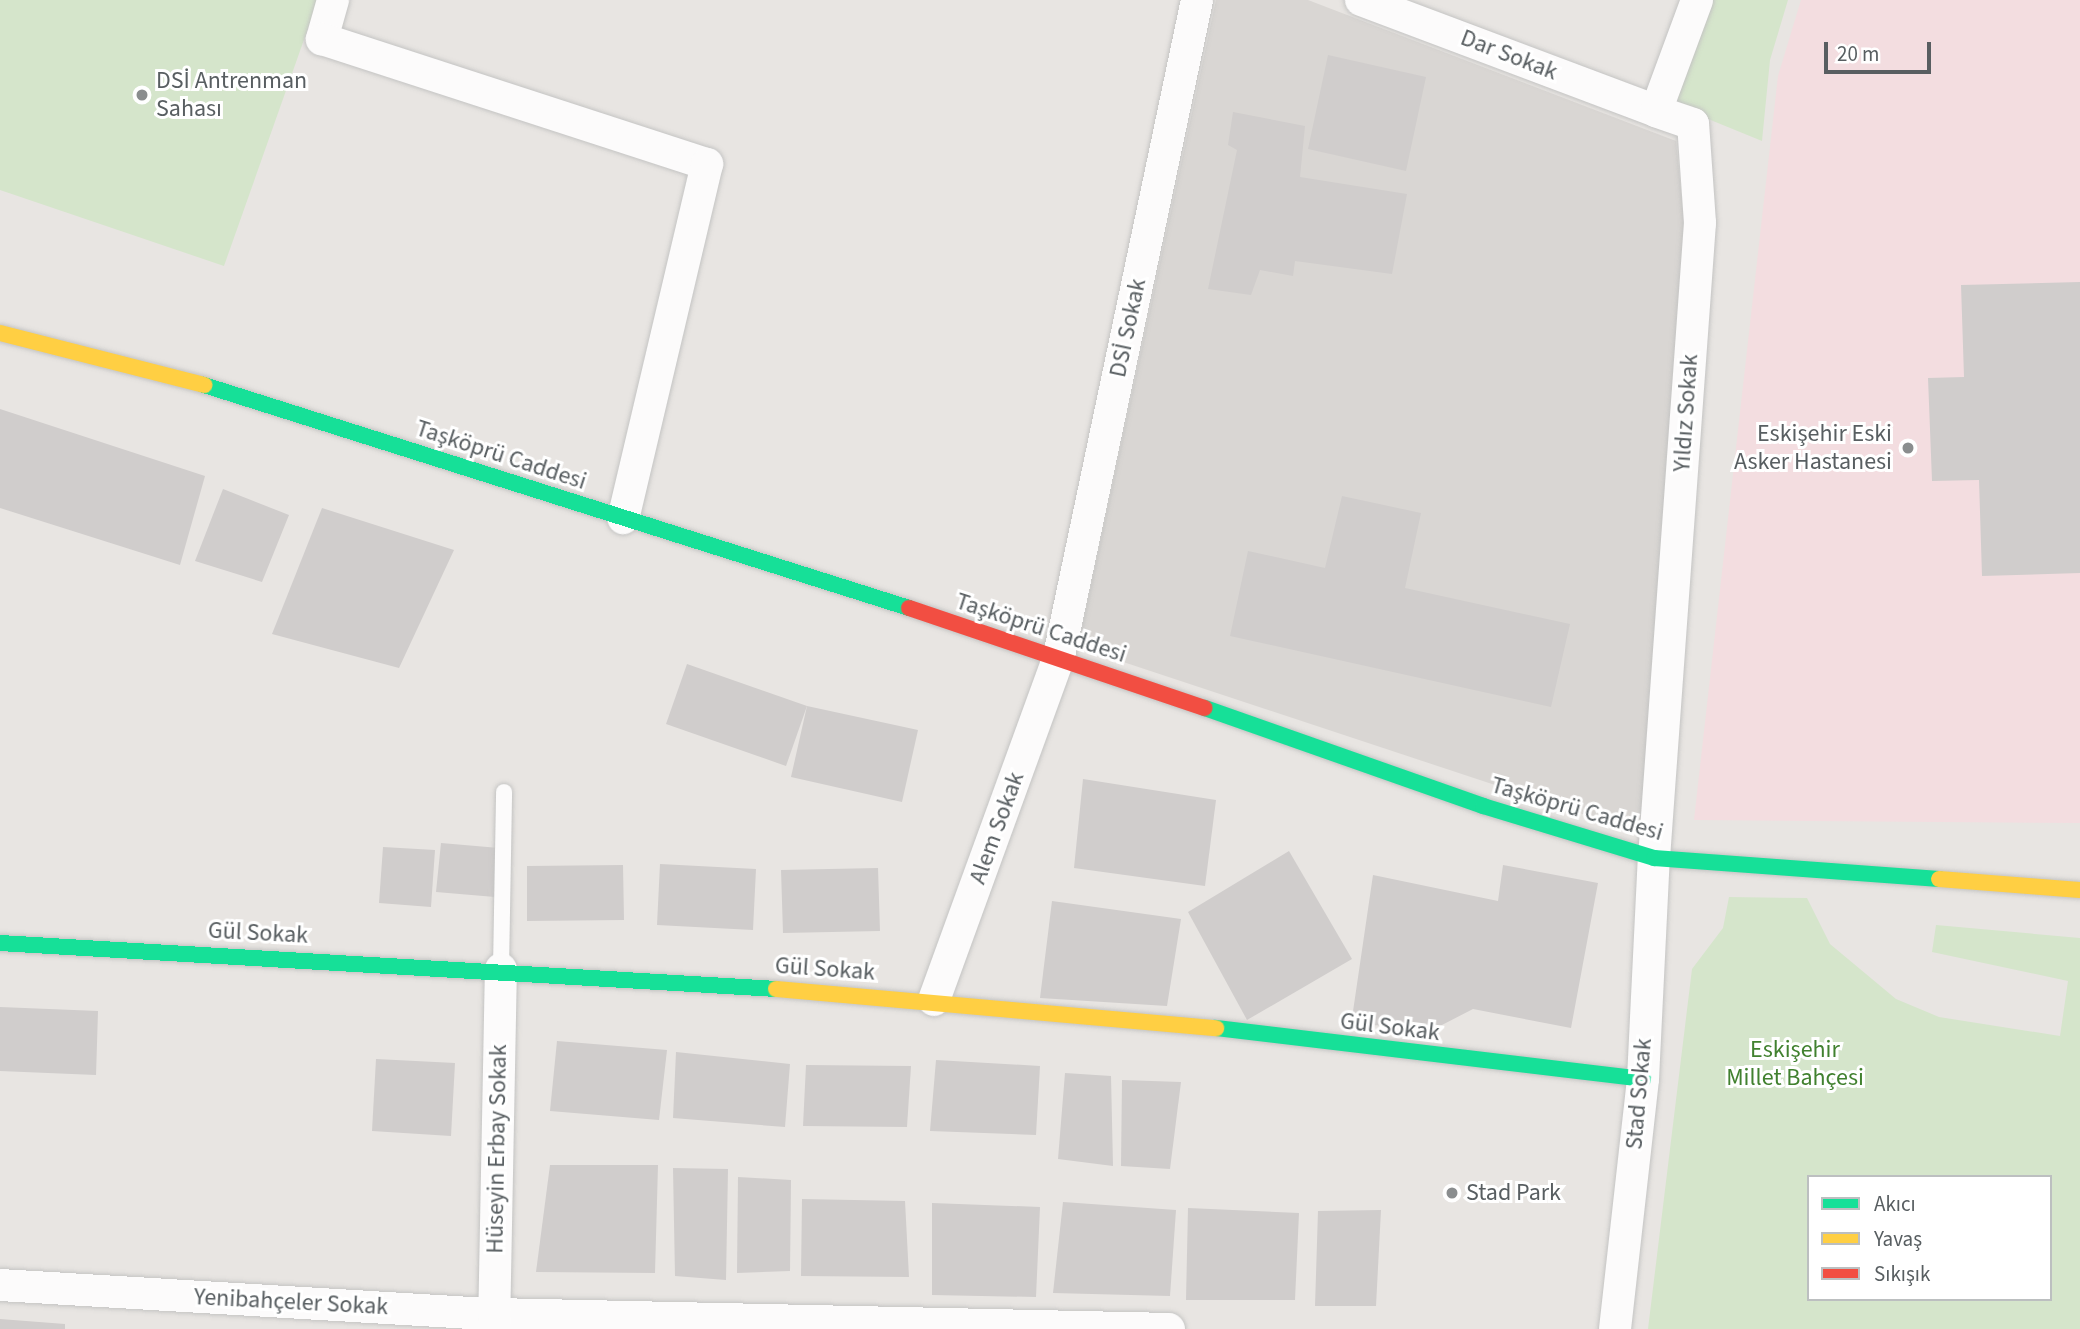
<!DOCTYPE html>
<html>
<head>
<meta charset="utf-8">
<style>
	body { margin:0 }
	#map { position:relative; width:2080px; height:1329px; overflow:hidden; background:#e8e5e2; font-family:"Source Sans 3",sans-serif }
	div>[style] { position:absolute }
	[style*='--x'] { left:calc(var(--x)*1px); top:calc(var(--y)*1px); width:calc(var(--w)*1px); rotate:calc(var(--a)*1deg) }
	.industrial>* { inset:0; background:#d9d6d3 }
	.medical>* { inset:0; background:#f3dde0 }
	.green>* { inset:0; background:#d5e5cb }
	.building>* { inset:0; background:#d0cdcc }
	.roads { filter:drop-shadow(0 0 2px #c4c4c3) drop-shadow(0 0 2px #c4c4c3) }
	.lane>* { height:16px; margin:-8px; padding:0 8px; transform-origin:8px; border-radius:8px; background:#fcfbfb }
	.street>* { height:32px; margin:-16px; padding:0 16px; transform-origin:16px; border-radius:16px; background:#fcfbfb }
	.fast>* { height:16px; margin:-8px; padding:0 8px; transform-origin:8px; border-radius:8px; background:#16e098 }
	.slow>* { height:16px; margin:-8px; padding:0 8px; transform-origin:8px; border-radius:8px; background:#ffcf43 }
	.jam>* { height:16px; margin:-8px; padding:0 8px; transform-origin:8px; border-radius:8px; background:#f24e42 }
	.dots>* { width:19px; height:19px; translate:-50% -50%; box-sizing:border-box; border:4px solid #fff; border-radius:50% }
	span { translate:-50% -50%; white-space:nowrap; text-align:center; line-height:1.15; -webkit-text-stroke:6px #fff; paint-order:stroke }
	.street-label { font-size:24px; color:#585e61 }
	.poi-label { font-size:24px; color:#585e61 }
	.left { translate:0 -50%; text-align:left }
	.right { translate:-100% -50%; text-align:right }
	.park-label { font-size:24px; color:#41812f }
	.legend { position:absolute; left:1807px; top:1175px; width:245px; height:126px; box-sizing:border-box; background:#fff; border:2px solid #bcbfc0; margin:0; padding:9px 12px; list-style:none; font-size:21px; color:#585e61 }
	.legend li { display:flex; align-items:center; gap:14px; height:35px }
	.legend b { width:35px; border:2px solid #bcbfc0 }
	.scale { position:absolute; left:1824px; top:42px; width:107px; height:32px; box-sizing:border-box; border:4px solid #585e61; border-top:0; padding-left:9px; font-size:21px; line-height:24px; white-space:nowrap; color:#585e61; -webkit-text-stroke:5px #fff; paint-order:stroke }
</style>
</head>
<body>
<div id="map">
	<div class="industrial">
		<i style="clip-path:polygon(1216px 0,1308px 0,1676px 141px,1685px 231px,1640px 833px,1078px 647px)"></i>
	</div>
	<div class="medical">
		<i style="clip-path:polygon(1801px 0,2080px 0,2080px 823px,1694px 820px,1778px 76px)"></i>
	</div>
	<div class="green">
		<i style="clip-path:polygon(0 0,318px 0,224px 266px,0 190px)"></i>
		<i style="clip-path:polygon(1709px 0,1788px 0,1770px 60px,1762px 141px,1669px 103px)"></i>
		<i style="clip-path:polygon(evenodd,1729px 897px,1807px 898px,1830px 944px,1896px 999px,1939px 1017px,2060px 1036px,2068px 981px,1932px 952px,1936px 925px,2080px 938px,2080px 1329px,1648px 1329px,1692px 969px,1723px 928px,1729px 897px,1809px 1177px,2050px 1177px,2050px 1299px,1809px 1299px,1809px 1177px)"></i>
	</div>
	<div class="building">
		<i style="clip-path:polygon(1328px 55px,1426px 77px,1406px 171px,1308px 149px)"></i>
		<i style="clip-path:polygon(1233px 112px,1305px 126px,1300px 177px,1407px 194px,1392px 274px,1295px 261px,1293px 276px,1260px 270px,1251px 295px,1208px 289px,1237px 150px,1228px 145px)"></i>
		<i style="clip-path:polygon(2080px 282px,2080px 573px,1982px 576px,1979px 480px,1932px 481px,1928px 378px,1964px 377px,1961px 285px)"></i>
		<i style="clip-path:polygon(0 409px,205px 476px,180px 565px,0 508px)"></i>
		<i style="clip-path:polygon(223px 489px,289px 515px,262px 582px,195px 561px)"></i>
		<i style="clip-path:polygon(1342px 496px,1421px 513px,1405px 588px,1570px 624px,1551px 707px,1230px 636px,1248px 551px,1325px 568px)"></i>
		<i style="clip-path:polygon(322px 508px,454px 550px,399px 668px,272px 634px)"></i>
		<i style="clip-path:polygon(687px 664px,807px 706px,786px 766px,666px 724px)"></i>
		<i style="clip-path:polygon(807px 706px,918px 730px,902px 802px,791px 777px)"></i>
		<i style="clip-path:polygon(1083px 779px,1216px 800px,1205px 886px,1074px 868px)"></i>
		<i style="clip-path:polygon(441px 843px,499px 848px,495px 897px,436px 892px)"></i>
		<i style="clip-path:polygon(383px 847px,435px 850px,431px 907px,379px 903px)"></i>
		<i style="clip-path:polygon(1289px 851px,1352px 959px,1247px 1020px,1188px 912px)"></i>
		<i style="clip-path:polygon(660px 864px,756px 869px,753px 930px,657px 925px)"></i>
		<i style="clip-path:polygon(623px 865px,624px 920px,527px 921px,527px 866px)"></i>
		<i style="clip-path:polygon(1503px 865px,1598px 883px,1571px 1028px,1473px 1009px,1440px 1026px,1351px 1025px,1373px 875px,1498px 901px)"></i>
		<i style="clip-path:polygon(878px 868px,880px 931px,783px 933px,781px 870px)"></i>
		<i style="clip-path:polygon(1052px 901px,1181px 919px,1167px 1006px,1040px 998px)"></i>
		<i style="clip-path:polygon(0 1007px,98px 1011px,96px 1075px,0 1071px)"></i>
		<i style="clip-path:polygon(557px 1041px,667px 1050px,659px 1120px,550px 1111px)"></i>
		<i style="clip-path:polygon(676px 1052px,790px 1064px,785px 1127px,673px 1118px)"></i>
		<i style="clip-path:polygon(376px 1059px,455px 1063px,451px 1136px,372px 1131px)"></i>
		<i style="clip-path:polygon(936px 1060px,1040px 1066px,1036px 1135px,930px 1131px)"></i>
		<i style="clip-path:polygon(806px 1065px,911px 1066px,907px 1127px,803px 1126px)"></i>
		<i style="clip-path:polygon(1065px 1073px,1111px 1076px,1113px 1166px,1058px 1159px)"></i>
		<i style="clip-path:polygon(1122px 1080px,1181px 1082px,1170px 1169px,1121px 1166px)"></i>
		<i style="clip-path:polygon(550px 1165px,658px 1165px,655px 1273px,536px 1272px)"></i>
		<i style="clip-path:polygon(673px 1168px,728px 1169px,726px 1280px,675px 1276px)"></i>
		<i style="clip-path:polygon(738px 1177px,791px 1180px,790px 1271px,737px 1273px)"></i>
		<i style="clip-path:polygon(802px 1199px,905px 1201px,909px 1277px,801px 1276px)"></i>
		<i style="clip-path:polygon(1063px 1202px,1176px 1210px,1170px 1296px,1053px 1293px)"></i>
		<i style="clip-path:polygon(932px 1203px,1040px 1207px,1036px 1297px,932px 1295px)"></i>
		<i style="clip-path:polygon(1188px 1208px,1299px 1213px,1295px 1300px,1186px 1300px)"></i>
		<i style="clip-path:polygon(1381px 1210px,1376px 1306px,1315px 1306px,1318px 1211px)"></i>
		<i style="clip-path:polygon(0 1319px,65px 1324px,65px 1329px,0 1329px)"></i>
	</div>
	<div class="roads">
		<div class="lane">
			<i style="--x:501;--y:969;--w:177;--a:-89"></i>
		</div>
		<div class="street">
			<i style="--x:333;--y:0;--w:41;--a:105.8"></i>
			<i style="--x:322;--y:39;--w:405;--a:18"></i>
			<i style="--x:707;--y:164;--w:364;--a:103.3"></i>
			<i style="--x:1361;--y:0;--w:315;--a:20.6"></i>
			<i style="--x:934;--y:1000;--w:366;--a:-70"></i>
			<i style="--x:1059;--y:656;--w:670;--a:-78.12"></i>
			<i style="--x:0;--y:1285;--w:495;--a:3.4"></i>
			<i style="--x:494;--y:1314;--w:675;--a:1.27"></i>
			<i style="--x:494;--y:1329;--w:360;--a:-88.9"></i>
			<i style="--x:1615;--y:1329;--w:252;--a:-83.6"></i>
			<i style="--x:1643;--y:1079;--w:221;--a:-87.2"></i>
			<i style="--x:1654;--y:858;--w:637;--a:-85.86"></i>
			<i style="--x:1700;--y:223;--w:99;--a:-94"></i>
			<i style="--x:1693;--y:124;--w:39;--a:-161"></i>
			<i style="--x:1656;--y:111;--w:118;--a:-69.7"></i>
		</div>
		<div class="fast">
			<i style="--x:204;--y:385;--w:739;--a:17.55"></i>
			<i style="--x:1205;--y:708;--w:295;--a:19.4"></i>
			<i style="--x:1483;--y:806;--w:179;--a:16.9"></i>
			<i style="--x:1654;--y:858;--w:286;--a:4.2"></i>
			<i style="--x:0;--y:943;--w:777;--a:3.39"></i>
			<i style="--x:1216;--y:1028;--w:430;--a:6.8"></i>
		</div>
		<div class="slow">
			<i style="--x:0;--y:333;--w:211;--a:14.3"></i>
			<i style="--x:1939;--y:879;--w:141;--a:4.5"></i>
			<i style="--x:776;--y:989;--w:442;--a:5.1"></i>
		</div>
		<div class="jam">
			<i style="--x:909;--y:608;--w:312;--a:18.7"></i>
		</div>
	</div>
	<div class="dots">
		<i style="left:142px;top:95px;background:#8a8d8e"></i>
		<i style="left:1908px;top:448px;background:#8a8d8e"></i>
		<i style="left:1452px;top:1193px;background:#8a8d8e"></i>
	</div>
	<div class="street-label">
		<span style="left:1509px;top:55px;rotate:21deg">Dar Sokak</span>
		<span style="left:1128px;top:328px;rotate:-78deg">DSİ Sokak</span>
		<span style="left:1686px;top:413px;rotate:-86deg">Yıldız Sokak</span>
		<span style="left:501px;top:455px;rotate:18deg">Taşköprü Caddesi</span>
		<span style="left:1041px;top:628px;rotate:18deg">Taşköprü Caddesi</span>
		<span style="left:1577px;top:809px;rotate:16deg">Taşköprü Caddesi</span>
		<span style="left:997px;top:828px;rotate:-70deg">Alem Sokak</span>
		<span style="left:258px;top:933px;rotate:3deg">Gül Sokak</span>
		<span style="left:825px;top:969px;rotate:4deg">Gül Sokak</span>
		<span style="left:1390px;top:1027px;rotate:7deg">Gül Sokak</span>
		<span style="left:1639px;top:1094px;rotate:-85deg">Stad Sokak</span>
		<span style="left:497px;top:1149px;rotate:-89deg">Hüseyin Erbay Sokak</span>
		<span style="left:291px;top:1302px;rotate:3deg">Yenibahçeler Sokak</span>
	</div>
	<div class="poi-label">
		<span class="left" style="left:156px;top:95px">DSİ Antrenman<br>Sahası</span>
		<span class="right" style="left:1892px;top:448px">Eskişehir Eski<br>Asker Hastanesi</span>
		<span class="left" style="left:1466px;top:1193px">Stad Park</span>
	</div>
	<div class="park-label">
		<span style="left:1795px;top:1064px">Eskişehir<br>Millet Bahçesi</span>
	</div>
	<ul class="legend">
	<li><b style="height:9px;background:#16e098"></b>Akıcı</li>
	<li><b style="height:9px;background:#ffcf43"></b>Yavaş</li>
	<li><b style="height:9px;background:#f24e42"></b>Sıkışık</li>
	</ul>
	<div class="scale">20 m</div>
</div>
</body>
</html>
